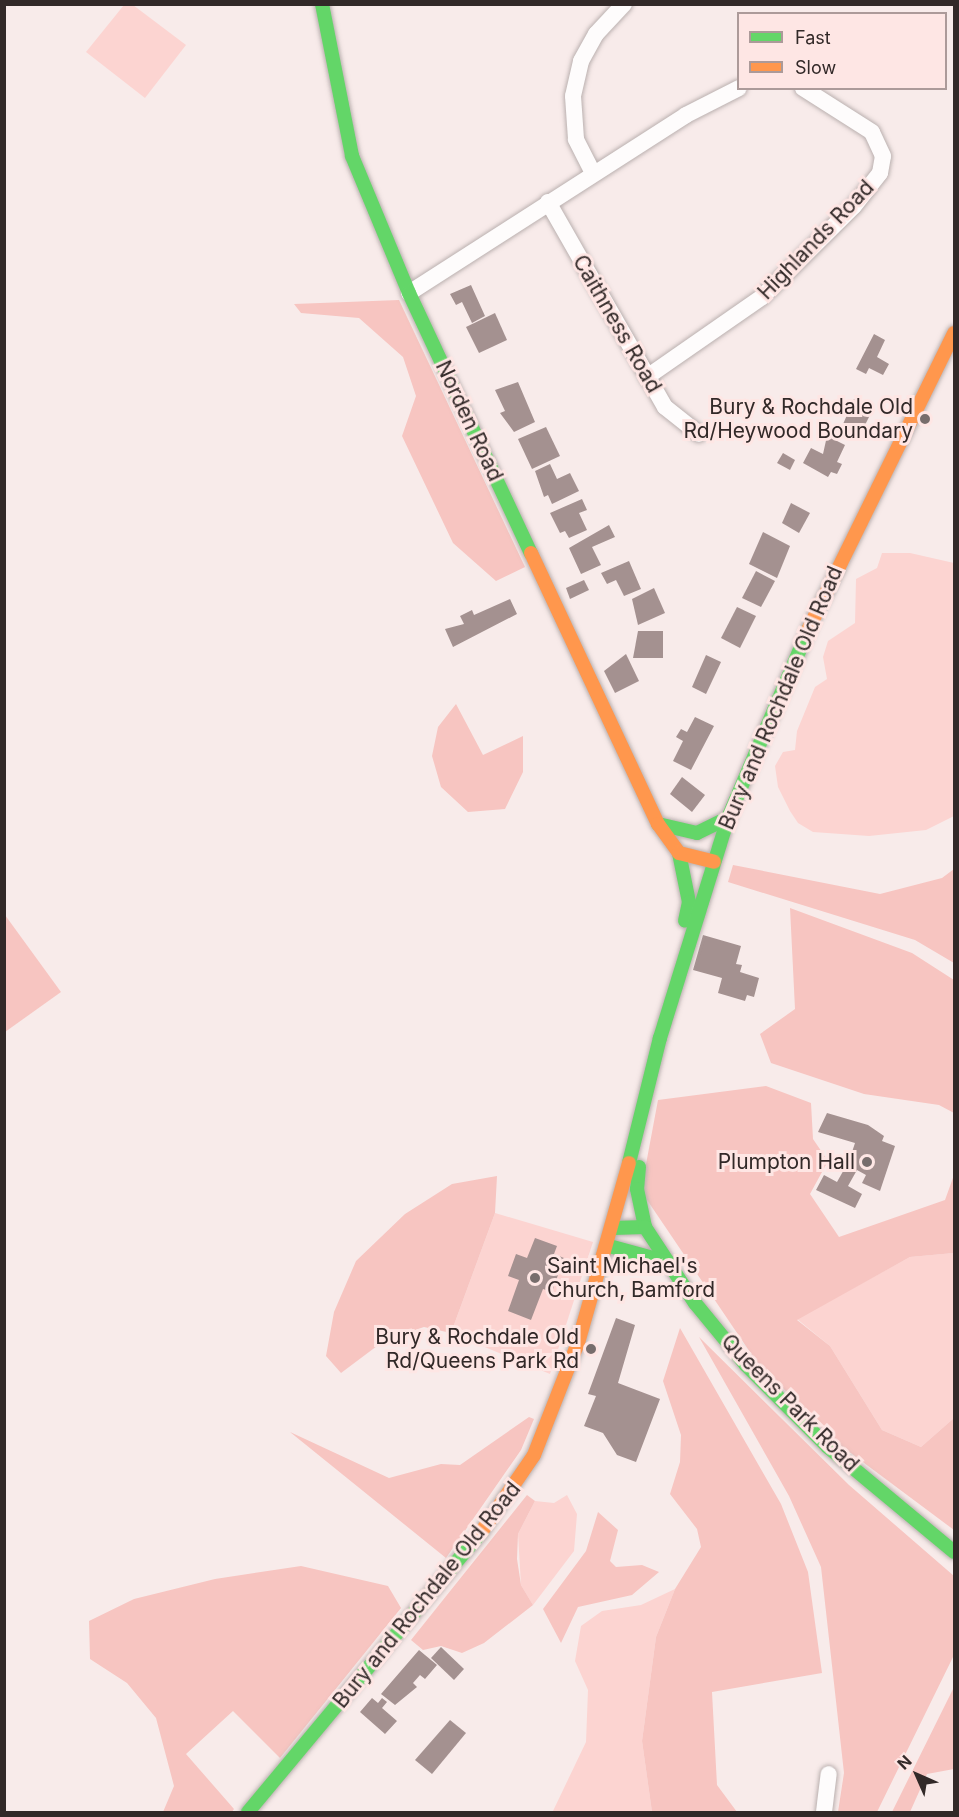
<!DOCTYPE html>
<html>
<head>
<meta charset="utf-8">
<style>
	body { margin:0 }
	#map { position:relative; width:959px; height:1817px; overflow:hidden; background:#f8ebea; font-family:Inter,sans-serif }
	div>[style] { position:absolute }
	[style*='--x'] { left:calc(var(--x)*1px); top:calc(var(--y)*1px); width:calc(var(--w)*1px); rotate:calc(var(--a)*1deg) }
	.green>* { inset:0; background:#fcd4d1 }
	.forest>* { inset:0; background:#f7c5c1 }
	.building>* { inset:0; background:#a49190 }
	.roads { filter:drop-shadow(0 0 2px #bab0af) drop-shadow(0 0 2px #bab0af) }
	.street>* { height:16px; margin:-8px; padding:0 8px; transform-origin:8px; border-radius:8px; background:#fefcfc }
	.fast>* { height:14px; margin:-7px; padding:0 7px; transform-origin:7px; border-radius:7px; background:#63d668 }
	.slow>* { height:14px; margin:-7px; padding:0 7px; transform-origin:7px; border-radius:7px; background:#ff974d }
	.dots>* { width:16px; height:16px; translate:-50% -50%; box-sizing:border-box; border:3px solid #fee6e4; border-radius:50% }
	span { translate:-50% -50%; white-space:nowrap; text-align:center; line-height:1.15; -webkit-text-stroke:6px #fee6e4; paint-order:stroke }
	.street-label { font-size:21px; color:#322928 }
	.poi-label { font-size:21px; color:#322928 }
	.right { translate:-100% -50%; text-align:right }
	.left { translate:0 -50%; text-align:left }
	.frame { position:absolute; inset:0; border:6px solid #322928; pointer-events:none }
	.legend { position:absolute; left:737px; top:12px; width:210px; height:78px; box-sizing:border-box; background:#fee6e4; border:2px solid #ac9a99; margin:0; padding:8px 10px; list-style:none; font-size:18px; color:#322928 }
	.legend li { display:flex; align-items:center; gap:12px; height:30px }
	.legend b { width:30px; border:2px solid #ac9a99 }
	.north { position:absolute; left:887px; top:1745px; width:60px; height:60px; -webkit-text-stroke:4px #fee6e4; paint-order:stroke; rotate:315deg; font-size:16px; font-weight:700; line-height:24px; text-align:center; color:#322928 }
	.north::after { content:''; display:block; margin:auto; width:21px; height:27px; background:#322928; clip-path:polygon(50% 0,100% 100%,50% 72%,0 100%) }
</style>
</head>
<body>
<div id="map">
	<div class="green">
		<i style="clip-path:polygon(124px 5px,133px 5px,186px 45px,145px 98px,86px 52px)"></i>
		<i style="clip-path:polygon(882px 553px,910px 553px,954px 563px,954px 816px,926px 830px,869px 836px,813px 832px,798px 823px,790px 811px,778px 787px,775px 766px,783px 752px,795px 750px,797px 731px,815px 687px,827px 679px,823px 657px,828px 641px,855px 623px,856px 579px,877px 568px)"></i>
		<i style="clip-path:polygon(495px 1213px,593px 1242px,550px 1374px,451px 1333px)"></i>
		<i style="clip-path:polygon(954px 1253px,954px 1418px,921px 1447px,882px 1430px,830px 1346px,797px 1319px,910px 1257px)"></i>
		<i style="clip-path:polygon(567px 1495px,577px 1514px,574px 1551px,533px 1605px,521px 1585px,518px 1534px,535px 1501px,554px 1503px)"></i>
		<i style="clip-path:polygon(675px 1589px,656px 1637px,642px 1741px,652px 1812px,510px 1812px,553px 1811px,586px 1742px,588px 1690px,575px 1661px,581px 1626px,602px 1611px,641px 1605px)"></i>
	</div>
	<div class="forest">
		<i style="clip-path:polygon(399px 300px,525px 567px,496px 581px,453px 543px,402px 436px,416px 396px,403px 357px,359px 318px,301px 313px,294px 304px)"></i>
		<i style="clip-path:polygon(456px 704px,483px 755px,523px 736px,523px 772px,505px 809px,468px 812px,441px 787px,432px 756px,438px 727px)"></i>
		<i style="clip-path:polygon(733px 865px,880px 894px,942px 878px,954px 869px,954px 963px,915px 940px,728px 882px)"></i>
		<i style="clip-path:polygon(790px 908px,912px 953px,954px 980px,954px 1113px,939px 1105px,864px 1094px,771px 1063px,760px 1034px,795px 1009px)"></i>
		<i style="clip-path:polygon(5px 915px,61px 992px,5px 1032px,4px 1032px)"></i>
		<i style="clip-path:polygon(766px 1086px,811px 1103px,813px 1139px,828px 1161px,810px 1194px,839px 1237px,945px 1200px,954px 1175px,954px 1253px,910px 1257px,797px 1320px,830px 1346px,882px 1430px,921px 1447px,954px 1418px,954px 1530px,836px 1442px,756px 1361px,641px 1191px,658px 1100px)"></i>
		<i style="clip-path:polygon(497px 1176px,495px 1213px,451px 1333px,424px 1327px,385px 1340px,341px 1373px,326px 1356px,334px 1312px,356px 1261px,405px 1214px,452px 1184px)"></i>
		<i style="clip-path:polygon(680px 1328px,781px 1504px,808px 1572px,822px 1673px,712px 1692px,717px 1785px,737px 1812px,652px 1812px,642px 1741px,656px 1637px,675px 1589px,701px 1547px,697px 1529px,670px 1494px,680px 1462px,681px 1435px,663px 1381px)"></i>
		<i style="clip-path:polygon(699px 1337px,849px 1485px,954px 1576px,954px 1655px,877px 1812px,838px 1812px,844px 1773px,821px 1567px,789px 1496px)"></i>
		<i style="clip-path:polygon(529px 1417px,534px 1419px,521px 1450px,446px 1558px,290px 1432px,389px 1478px,441px 1464px,460px 1465px)"></i>
		<i style="clip-path:polygon(527px 1495px,535px 1501px,518px 1534px,517px 1559px,521px 1585px,533px 1605px,484px 1643px,462px 1653px,441px 1646px,423px 1650px,411px 1640px)"></i>
		<i style="clip-path:polygon(598px 1512px,618px 1530px,610px 1561px,616px 1567px,642px 1565px,659px 1572px,632px 1595px,578px 1607px,561px 1643px,543px 1609px,586px 1551px)"></i>
		<i style="clip-path:polygon(301px 1566px,388px 1586px,401px 1608px,280px 1758px,233px 1711px,186px 1754px,234px 1809px,232px 1812px,163px 1812px,174px 1786px,156px 1718px,127px 1683px,90px 1659px,89px 1621px,134px 1599px,215px 1579px)"></i>
		<i style="clip-path:polygon(954px 1687px,954px 1769px,927px 1774px,910px 1812px,892px 1812px)"></i>
	</div>
	<div class="building">
		<i style="clip-path:polygon(471px 285px,485px 316px,472px 323px,462px 302px,456px 305px,450px 294px)"></i>
		<i style="clip-path:polygon(495px 313px,507px 340px,479px 353px,466px 327px)"></i>
		<i style="clip-path:polygon(874px 334px,885px 340px,877px 357px,889px 364px,883px 375px,869px 368px,866px 374px,856px 369px)"></i>
		<i style="clip-path:polygon(518px 382px,535px 422px,514px 432px,500px 413px,505px 411px,495px 390px)"></i>
		<i style="clip-path:polygon(854px 399px,873px 409px,859px 437px,840px 431px)"></i>
		<i style="clip-path:polygon(546px 427px,560px 456px,532px 469px,518px 439px)"></i>
		<i style="clip-path:polygon(827px 436px,845px 445px,837px 462px,842px 464px,837px 474px,831px 472px,828px 477px,803px 463px,811px 448px,823px 454px)"></i>
		<i style="clip-path:polygon(783px 453px,795px 460px,790px 470px,777px 463px)"></i>
		<i style="clip-path:polygon(550px 464px,557px 479px,570px 473px,579px 491px,552px 504px,548px 495px,544px 497px,535px 471px)"></i>
		<i style="clip-path:polygon(582px 499px,587px 510px,579px 513px,587px 530px,569px 538px,565px 531px,560px 533px,550px 513px)"></i>
		<i style="clip-path:polygon(791px 503px,810px 513px,799px 533px,782px 523px)"></i>
		<i style="clip-path:polygon(609px 525px,615px 537px,592px 547px,601px 565px,581px 574px,569px 548px)"></i>
		<i style="clip-path:polygon(763px 532px,790px 546px,777px 578px,749px 564px)"></i>
		<i style="clip-path:polygon(629px 561px,641px 589px,624px 596px,616px 580px,607px 584px,601px 573px)"></i>
		<i style="clip-path:polygon(756px 571px,775px 581px,761px 607px,742px 598px)"></i>
		<i style="clip-path:polygon(584px 580px,589px 590px,570px 599px,566px 588px)"></i>
		<i style="clip-path:polygon(654px 588px,665px 613px,638px 625px,632px 599px)"></i>
		<i style="clip-path:polygon(510px 599px,517px 614px,453px 647px,445px 629px,464px 624px,460px 616px,472px 610px,474px 615px)"></i>
		<i style="clip-path:polygon(737px 607px,756px 616px,740px 648px,721px 638px)"></i>
		<i style="clip-path:polygon(638px 631px,663px 631px,663px 658px,633px 658px)"></i>
		<i style="clip-path:polygon(626px 654px,639px 681px,615px 693px,604px 671px)"></i>
		<i style="clip-path:polygon(706px 655px,721px 662px,706px 694px,692px 687px)"></i>
		<i style="clip-path:polygon(695px 717px,714px 726px,691px 770px,673px 761px,683px 741px,676px 737px,681px 729px,687px 732px)"></i>
		<i style="clip-path:polygon(682px 777px,705px 795px,692px 812px,670px 794px)"></i>
		<i style="clip-path:polygon(703px 935px,741px 946px,736px 964px,742px 965px,740px 972px,759px 978px,754px 997px,747px 995px,745px 1001px,718px 993px,722px 978px,693px 970px)"></i>
		<i style="clip-path:polygon(827px 1113px,868px 1125px,884px 1136px,882px 1141px,895px 1146px,880px 1191px,862px 1183px,866px 1175px,857px 1170px,848px 1186px,862px 1194px,855px 1208px,816px 1190px,824px 1175px,837px 1182px,846px 1166px,841px 1164px,846px 1153px,851px 1155px,855px 1143px,818px 1132px)"></i>
		<i style="clip-path:polygon(535px 1238px,557px 1246px,554px 1254px,564px 1258px,552px 1292px,543px 1289px,531px 1320px,508px 1311px,519px 1280px,508px 1276px,516px 1254px,527px 1258px)"></i>
		<i style="clip-path:polygon(616px 1318px,635px 1325px,618px 1383px,660px 1399px,636px 1462px,617px 1455px,603px 1433px,584px 1426px,596px 1396px,588px 1394px)"></i>
		<i style="clip-path:polygon(441px 1647px,464px 1669px,454px 1680px,431px 1658px)"></i>
		<i style="clip-path:polygon(419px 1650px,437px 1665px,425px 1679px,420px 1675px,413px 1683px,417px 1687px,395px 1705px,381px 1694px)"></i>
		<i style="clip-path:polygon(372px 1698px,378px 1703px,382px 1698px,387px 1702px,382px 1708px,397px 1721px,385px 1734px,360px 1712px)"></i>
		<i style="clip-path:polygon(450px 1720px,466px 1733px,432px 1774px,415px 1760px)"></i>
	</div>
	<div class="roads">
		<div class="street">
			<i style="--x:593;--y:173;--w:38;--a:-117"></i>
			<i style="--x:576;--y:139;--w:43;--a:-94"></i>
			<i style="--x:573;--y:96;--w:36;--a:-77"></i>
			<i style="--x:581;--y:61;--w:31;--a:-61"></i>
			<i style="--x:596;--y:34;--w:41;--a:-47"></i>
			<i style="--x:548;--y:202;--w:236;--a:60.3"></i>
			<i style="--x:665;--y:407;--w:43;--a:38.5"></i>
			<i style="--x:409;--y:293;--w:329;--a:-32.7"></i>
			<i style="--x:686;--y:115;--w:59;--a:-27"></i>
			<i style="--x:647;--y:377;--w:140;--a:-34.8"></i>
			<i style="--x:762;--y:297;--w:129;--a:-44.7"></i>
			<i style="--x:854;--y:206;--w:42;--a:-51.8"></i>
			<i style="--x:880;--y:173;--w:17;--a:-80"></i>
			<i style="--x:883;--y:156;--w:26;--a:-115"></i>
			<i style="--x:872;--y:132;--w:82;--a:-147.5"></i>
			<i style="--x:824;--y:1812;--w:38;--a:-83"></i>
		</div>
		<div class="fast">
			<i style="--x:322;--y:4;--w:155;--a:78.8"></i>
			<i style="--x:352;--y:156;--w:148;--a:67.4"></i>
			<i style="--x:409;--y:293;--w:287;--a:64.9"></i>
			<i style="--x:658;--y:824;--w:40;--a:13"></i>
			<i style="--x:697;--y:833;--w:34;--a:-26"></i>
			<i style="--x:679;--y:853;--w:50;--a:78.5"></i>
			<i style="--x:689;--y:902;--w:19;--a:102"></i>
			<i style="--x:629;--y:1163;--w:129;--a:-76.1"></i>
			<i style="--x:660;--y:1038;--w:230;--a:-72.8"></i>
			<i style="--x:728;--y:818;--w:204;--a:-66.9"></i>
			<i style="--x:639;--y:1167;--w:22;--a:95"></i>
			<i style="--x:637;--y:1189;--w:39;--a:78"></i>
			<i style="--x:613;--y:1228;--w:32;--a:-2"></i>
			<i style="--x:645;--y:1227;--w:91;--a:56.7"></i>
			<i style="--x:695;--y:1303;--w:80;--a:50.6"></i>
			<i style="--x:746;--y:1365;--w:116;--a:45"></i>
			<i style="--x:828;--y:1447;--w:164;--a:39.8"></i>
			<i style="--x:609;--y:1246;--w:61;--a:15.2"></i>
			<i style="--x:248;--y:1812;--w:366;--a:-50.2"></i>
		</div>
		<div class="slow">
			<i style="--x:531;--y:553;--w:299;--a:64.9"></i>
			<i style="--x:658;--y:824;--w:36;--a:54"></i>
			<i style="--x:679;--y:853;--w:36;--a:14"></i>
			<i style="--x:808;--y:630;--w:331;--a:-63.8"></i>
			<i style="--x:482;--y:1531;--w:92;--a:-55.6"></i>
			<i style="--x:534;--y:1455;--w:120;--a:-68.6"></i>
			<i style="--x:578;--y:1343;--w:187;--a:-74.2"></i>
		</div>
	</div>
	<div class="dots">
		<i style="left:925px;top:419px;background:#776d6c"></i>
		<i style="left:867px;top:1162px;background:#776d6c"></i>
		<i style="left:535px;top:1278px;background:#776d6c"></i>
		<i style="left:591px;top:1349px;background:#776d6c"></i>
	</div>
	<div class="street-label">
		<span style="left:816px;top:240px;rotate:-46deg">Highlands Road</span>
		<span style="left:617px;top:324px;rotate:60deg">Caithness Road</span>
		<span style="left:469px;top:421px;rotate:65deg">Norden Road</span>
		<span style="left:781px;top:698px;rotate:-67deg">Bury and Rochdale Old Road</span>
		<span style="left:790px;top:1403px;rotate:45deg">Queens Park Road</span>
		<span style="left:427px;top:1595px;rotate:-51deg">Bury and Rochdale Old Road</span>
	</div>
	<div class="poi-label">
		<span class="right" style="left:913px;top:419px">Bury &amp; Rochdale Old<br>Rd/Heywood Boundary</span>
		<span class="right" style="left:855px;top:1162px">Plumpton Hall</span>
		<span class="left" style="left:547px;top:1278px">Saint Michael's<br>Church, Bamford</span>
		<span class="right" style="left:579px;top:1349px">Bury &amp; Rochdale Old<br>Rd/Queens Park Rd</span>
	</div>
	<div class="frame"></div>
	<ul class="legend">
	<li><b style="height:8px;background:#63d668"></b>Fast</li>
	<li><b style="height:8px;background:#ff974d"></b>Slow</li>
	</ul>
	<div class="north">N</div>
</div>
</body>
</html>
